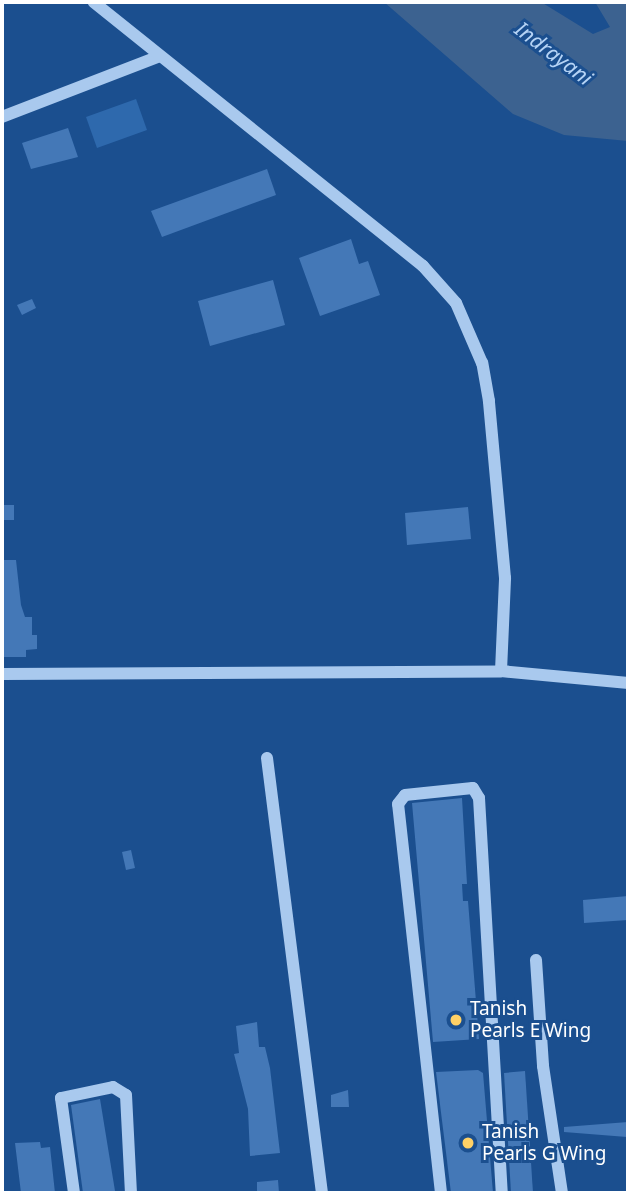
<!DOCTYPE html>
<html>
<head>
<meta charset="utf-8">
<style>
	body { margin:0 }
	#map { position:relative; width:630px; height:1195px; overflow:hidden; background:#1b4f8f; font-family:"Noto Sans",sans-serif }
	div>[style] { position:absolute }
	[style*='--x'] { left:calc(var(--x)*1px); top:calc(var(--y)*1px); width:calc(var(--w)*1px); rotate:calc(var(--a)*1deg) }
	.green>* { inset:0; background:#2e69ad }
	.water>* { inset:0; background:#3c6290 }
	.building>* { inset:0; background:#4478b7 }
	.minor>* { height:12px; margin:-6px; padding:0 6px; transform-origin:6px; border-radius:6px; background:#a9c9ee }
	.dots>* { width:19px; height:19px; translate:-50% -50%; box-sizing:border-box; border:4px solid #1b4f8f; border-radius:50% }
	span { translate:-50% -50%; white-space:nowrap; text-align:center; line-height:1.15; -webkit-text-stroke:6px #1b4f8f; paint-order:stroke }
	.poi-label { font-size:19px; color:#fff }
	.left { translate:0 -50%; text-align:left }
	.water-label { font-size:21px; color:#b5d3f5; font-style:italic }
	.frame { position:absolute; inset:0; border:4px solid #fff; pointer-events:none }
</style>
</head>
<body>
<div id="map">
	<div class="green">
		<i style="clip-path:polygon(136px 99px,147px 130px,97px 148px,86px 117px)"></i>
	</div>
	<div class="water">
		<i style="clip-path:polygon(384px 2px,541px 2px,593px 34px,610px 27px,595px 2px,628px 2px,628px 141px,564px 135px,513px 114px)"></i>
	</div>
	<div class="building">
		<i style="clip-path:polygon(68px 128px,78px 157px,31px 169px,22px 143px)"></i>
		<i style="clip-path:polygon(267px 169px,276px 195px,162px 237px,151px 211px)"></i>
		<i style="clip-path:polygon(351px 239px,359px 264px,368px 261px,380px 295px,320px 316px,299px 258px)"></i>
		<i style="clip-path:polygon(273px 280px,285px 325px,210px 346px,198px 301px)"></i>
		<i style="clip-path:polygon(32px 299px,36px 308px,22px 315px,17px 305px)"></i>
		<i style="clip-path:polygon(2px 505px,14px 505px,14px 520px,2px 520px)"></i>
		<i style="clip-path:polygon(468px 507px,471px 539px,407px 545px,405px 513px)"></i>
		<i style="clip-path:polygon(2px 560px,16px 560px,21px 605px,25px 617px,32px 617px,32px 635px,37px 635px,37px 649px,26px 650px,26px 657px,2px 657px)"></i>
		<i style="clip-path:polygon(462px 798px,467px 884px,462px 884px,463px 901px,468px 901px,479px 1039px,433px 1042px,412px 803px)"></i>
		<i style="clip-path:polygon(131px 850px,135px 868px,126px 870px,122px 852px)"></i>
		<i style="clip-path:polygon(628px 896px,628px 920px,584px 923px,583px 900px)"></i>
		<i style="clip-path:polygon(257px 1022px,259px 1047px,265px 1047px,270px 1068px,280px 1153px,250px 1156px,248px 1109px,234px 1054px,239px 1053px,236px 1026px)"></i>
		<i style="clip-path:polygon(478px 1070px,483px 1073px,493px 1193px,451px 1193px,436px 1072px)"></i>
		<i style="clip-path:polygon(525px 1071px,533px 1193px,511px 1193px,504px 1073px)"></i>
		<i style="clip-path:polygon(348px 1090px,349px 1107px,331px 1107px,331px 1095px)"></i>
		<i style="clip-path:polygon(100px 1099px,115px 1191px,83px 1193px,71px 1105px)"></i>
		<i style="clip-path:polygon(628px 1122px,627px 1137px,564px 1132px,564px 1127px)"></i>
		<i style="clip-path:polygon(40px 1142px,41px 1148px,50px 1147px,55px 1193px,21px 1193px,15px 1143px)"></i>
		<i style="clip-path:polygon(278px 1180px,279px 1193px,257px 1193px,257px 1182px)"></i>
	</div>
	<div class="minor">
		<i style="--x:2;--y:117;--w:169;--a:-21.1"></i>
		<i style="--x:501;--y:671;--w:128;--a:5.4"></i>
		<i style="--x:2;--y:674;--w:499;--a:-0.3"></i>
		<i style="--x:501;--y:671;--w:93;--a:-87.5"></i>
		<i style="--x:505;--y:578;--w:178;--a:-95.2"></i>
		<i style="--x:489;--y:401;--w:39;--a:-100"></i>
		<i style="--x:482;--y:363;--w:65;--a:-113.4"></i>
		<i style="--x:456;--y:303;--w:50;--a:-131.7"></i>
		<i style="--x:423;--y:266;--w:422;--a:-141.3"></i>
		<i style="--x:267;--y:758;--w:438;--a:82.8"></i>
		<i style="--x:536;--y:960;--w:106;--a:86.2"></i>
		<i style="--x:543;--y:1066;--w:128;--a:81.5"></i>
		<i style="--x:74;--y:1193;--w:96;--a:-97.8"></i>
		<i style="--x:61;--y:1098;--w:53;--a:-11.9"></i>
		<i style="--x:113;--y:1087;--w:15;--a:32"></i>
		<i style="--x:126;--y:1095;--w:98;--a:87.1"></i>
		<i style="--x:441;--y:1193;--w:391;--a:-96.3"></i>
		<i style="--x:398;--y:804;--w:11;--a:-52"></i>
		<i style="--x:405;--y:795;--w:68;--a:-5.9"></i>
		<i style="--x:473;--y:788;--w:12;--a:59"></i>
		<i style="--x:479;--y:798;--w:396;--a:86.7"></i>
	</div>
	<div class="dots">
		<i style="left:456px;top:1020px;background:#ffd166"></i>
		<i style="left:468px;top:1143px;background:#ffd166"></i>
	</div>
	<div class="poi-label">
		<span class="left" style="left:470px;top:1020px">Tanish<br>Pearls E Wing</span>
		<span class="left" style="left:482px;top:1143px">Tanish<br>Pearls G Wing</span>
	</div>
	<div class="water-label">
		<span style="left:554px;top:53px;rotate:37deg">Indrayani</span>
	</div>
	<div class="frame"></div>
</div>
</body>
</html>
